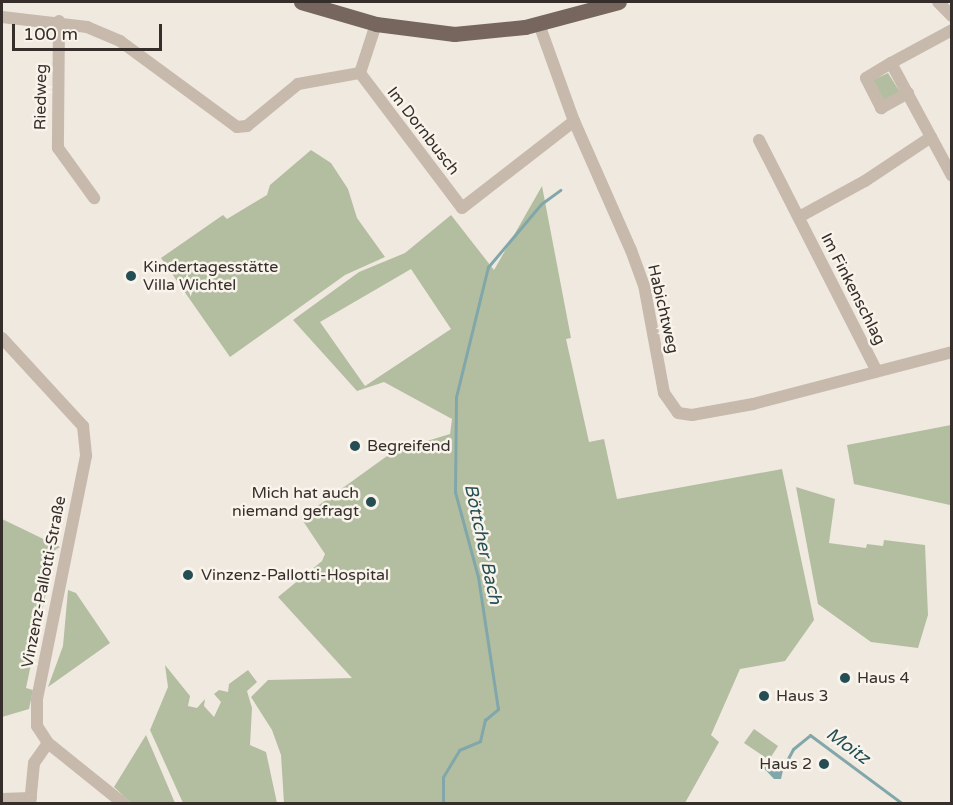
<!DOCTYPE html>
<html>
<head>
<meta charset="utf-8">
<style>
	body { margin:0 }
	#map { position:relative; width:953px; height:805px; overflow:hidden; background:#f0e9df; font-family:"Varela Round",sans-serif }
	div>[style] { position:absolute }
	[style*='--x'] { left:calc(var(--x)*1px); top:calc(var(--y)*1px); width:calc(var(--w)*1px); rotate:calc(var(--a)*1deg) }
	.green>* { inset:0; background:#b3bea0 }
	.water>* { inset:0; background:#81a7aa }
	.stream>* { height:3px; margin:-1.5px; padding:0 1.5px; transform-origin:1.5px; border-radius:1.5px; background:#81a7aa }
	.minor>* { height:12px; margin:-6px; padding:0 6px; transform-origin:6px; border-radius:6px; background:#c7b9ac }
	.major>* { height:15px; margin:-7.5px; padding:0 7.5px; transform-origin:7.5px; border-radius:7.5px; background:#76665d }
	.dots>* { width:16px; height:16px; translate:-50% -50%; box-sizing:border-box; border:3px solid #f8f3eb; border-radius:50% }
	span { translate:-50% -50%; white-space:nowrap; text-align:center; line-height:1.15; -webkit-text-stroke:5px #f8f3eb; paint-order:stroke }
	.street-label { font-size:16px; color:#362e2a }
	.poi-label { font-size:16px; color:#362e2a }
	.left { translate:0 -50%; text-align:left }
	.right { translate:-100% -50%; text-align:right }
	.water-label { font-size:18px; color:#244e53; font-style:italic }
	.frame { position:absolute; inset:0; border:3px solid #362e2a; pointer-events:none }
	.scale { position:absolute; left:12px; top:24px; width:150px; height:27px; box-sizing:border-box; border:3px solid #362e2a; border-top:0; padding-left:8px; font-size:18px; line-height:21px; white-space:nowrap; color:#362e2a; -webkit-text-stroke:4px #f8f3eb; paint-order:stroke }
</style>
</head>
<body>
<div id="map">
	<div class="green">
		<i style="clip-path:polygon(888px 73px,900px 92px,884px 101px,873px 80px)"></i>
		<i style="clip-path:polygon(311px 150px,331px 163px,348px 189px,357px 218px,385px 257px,345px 275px,230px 357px,161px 258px,223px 215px,227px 219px,267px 195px,270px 185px)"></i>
		<i style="clip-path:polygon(evenodd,542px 186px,571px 338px,566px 339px,589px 442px,604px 439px,617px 499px,782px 469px,814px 620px,785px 661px,740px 669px,711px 735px,719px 742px,685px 803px,284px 803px,281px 755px,272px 730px,251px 697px,268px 680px,352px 678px,278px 597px,322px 561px,325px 554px,301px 518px,394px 451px,450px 434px,452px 419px,384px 382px,357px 391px,293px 320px,359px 272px,405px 253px,451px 215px,494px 270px,542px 186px,411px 269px,451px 329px,365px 386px,320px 322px,411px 269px)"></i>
		<i style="clip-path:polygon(951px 425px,950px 505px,854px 484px,847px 445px)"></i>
		<i style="clip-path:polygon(796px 487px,835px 499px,829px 543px,866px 548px,867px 544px,883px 546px,884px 540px,925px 545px,928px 615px,918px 648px,871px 642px,818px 604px)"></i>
		<i style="clip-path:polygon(2px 519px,60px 547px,55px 550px,26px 688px,33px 690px,29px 709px,2px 717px)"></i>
		<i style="clip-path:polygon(68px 590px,76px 593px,110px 643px,48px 687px,63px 646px)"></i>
		<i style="clip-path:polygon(165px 665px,190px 696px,188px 706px,197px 708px,205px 699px,204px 706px,214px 717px,221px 702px,214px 694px,219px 690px,228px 692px,229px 684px,248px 670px,257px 682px,247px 691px,252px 708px,250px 745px,266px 752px,277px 803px,183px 803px,150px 730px,168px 687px)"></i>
		<i style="clip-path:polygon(754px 729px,778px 746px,769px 760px,744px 743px)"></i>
		<i style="clip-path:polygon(146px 735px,175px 803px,131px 803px,114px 787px)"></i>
	</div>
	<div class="water">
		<i style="clip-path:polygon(762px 760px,784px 766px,781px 779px,774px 779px,760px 764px)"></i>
	</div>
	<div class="stream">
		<i style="--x:784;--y:766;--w:19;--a:-62"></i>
		<i style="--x:793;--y:749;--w:22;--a:-39"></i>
		<i style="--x:810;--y:735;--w:116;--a:36.6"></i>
		<i style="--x:443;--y:804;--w:27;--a:-90"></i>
		<i style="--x:443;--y:777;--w:31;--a:-59"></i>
		<i style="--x:459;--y:750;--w:23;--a:-23"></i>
		<i style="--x:480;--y:741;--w:22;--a:-77"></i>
		<i style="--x:485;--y:720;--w:17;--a:-40"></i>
		<i style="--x:498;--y:709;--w:134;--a:-98.6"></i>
		<i style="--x:478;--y:577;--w:88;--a:-105.1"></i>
		<i style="--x:455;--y:492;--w:95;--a:-89.4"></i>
		<i style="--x:456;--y:397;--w:134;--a:-76.2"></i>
		<i style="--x:488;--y:267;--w:82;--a:-49.9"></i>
		<i style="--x:541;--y:204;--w:24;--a:-36"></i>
	</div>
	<div class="minor">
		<i style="--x:938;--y:2;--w:20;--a:45"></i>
		<i style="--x:2;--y:17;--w:86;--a:6.7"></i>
		<i style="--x:87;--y:27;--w:36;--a:23"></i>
		<i style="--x:120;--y:41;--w:145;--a:36.3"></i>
		<i style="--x:237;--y:127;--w:10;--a:-6"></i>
		<i style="--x:247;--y:126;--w:66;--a:-39.5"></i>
		<i style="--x:298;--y:84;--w:63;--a:-10.1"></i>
		<i style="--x:59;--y:21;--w:127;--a:90.5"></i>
		<i style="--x:58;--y:148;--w:62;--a:54.2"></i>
		<i style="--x:539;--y:24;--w:103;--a:70.2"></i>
		<i style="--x:574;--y:121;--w:141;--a:66.2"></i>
		<i style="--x:631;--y:250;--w:37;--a:70"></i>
		<i style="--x:644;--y:285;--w:110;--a:79.5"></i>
		<i style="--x:664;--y:393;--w:24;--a:55"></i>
		<i style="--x:678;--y:413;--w:14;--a:8"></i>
		<i style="--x:692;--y:415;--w:62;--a:-10.2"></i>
		<i style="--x:753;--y:404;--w:206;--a:-14.6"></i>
		<i style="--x:891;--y:63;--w:29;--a:149"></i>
		<i style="--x:866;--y:78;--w:34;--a:63"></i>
		<i style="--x:881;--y:108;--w:31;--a:-29"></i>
		<i style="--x:360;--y:73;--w:169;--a:52.9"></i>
		<i style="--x:462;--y:208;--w:142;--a:-37.8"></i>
		<i style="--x:360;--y:73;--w:52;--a:-71.9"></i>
		<i style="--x:931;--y:137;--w:44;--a:61.7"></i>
		<i style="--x:759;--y:140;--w:258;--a:63"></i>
		<i style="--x:799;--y:217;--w:75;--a:-28.6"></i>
		<i style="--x:865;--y:181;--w:79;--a:-33.7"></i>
		<i style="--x:931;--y:137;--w:84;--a:-118.4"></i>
		<i style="--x:891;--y:63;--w:69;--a:-28.4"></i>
		<i style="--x:2;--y:338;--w:120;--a:47.4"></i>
		<i style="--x:83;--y:426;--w:30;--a:84"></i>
		<i style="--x:86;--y:456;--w:249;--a:101.4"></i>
		<i style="--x:37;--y:700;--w:26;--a:90"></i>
		<i style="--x:37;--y:726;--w:20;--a:57"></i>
		<i style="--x:48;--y:743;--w:97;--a:38.8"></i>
		<i style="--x:2;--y:799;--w:29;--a:-2"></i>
		<i style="--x:30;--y:804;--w:41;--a:-84.4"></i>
		<i style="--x:34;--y:763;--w:24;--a:-55"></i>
	</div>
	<div class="major">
		<i style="--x:301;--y:2;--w:78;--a:16.3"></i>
		<i style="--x:376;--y:24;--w:79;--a:7.3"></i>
		<i style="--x:454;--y:34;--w:71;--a:-5.6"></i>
		<i style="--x:525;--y:27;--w:97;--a:-14.9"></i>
	</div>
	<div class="dots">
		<i style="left:131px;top:276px;background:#244e53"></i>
		<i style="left:355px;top:446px;background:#244e53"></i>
		<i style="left:371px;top:502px;background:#244e53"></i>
		<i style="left:188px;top:575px;background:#244e53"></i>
		<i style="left:845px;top:678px;background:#244e53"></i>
		<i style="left:764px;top:696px;background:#244e53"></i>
		<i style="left:824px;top:764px;background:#244e53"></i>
	</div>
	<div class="street-label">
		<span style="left:41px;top:97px;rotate:-89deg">Riedweg</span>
		<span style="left:423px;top:131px;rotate:52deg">Im Dornbusch</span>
		<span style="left:853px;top:289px;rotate:63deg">Im Finkenschlag</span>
		<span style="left:663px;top:309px;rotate:77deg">Habichtweg</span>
		<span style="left:44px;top:582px;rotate:-79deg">Vinzenz-Pallotti-Straße</span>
	</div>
	<div class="poi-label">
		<span class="left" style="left:143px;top:276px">Kindertagesstätte<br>Villa Wichtel</span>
		<span class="left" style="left:367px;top:446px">Begreifend</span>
		<span class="right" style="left:359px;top:502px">Mich hat auch<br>niemand gefragt</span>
		<span class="left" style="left:201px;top:575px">Vinzenz-Pallotti-Hospital</span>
		<span class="left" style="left:857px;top:678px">Haus 4</span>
		<span class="left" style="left:776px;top:696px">Haus 3</span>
		<span class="right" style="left:812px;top:764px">Haus 2</span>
	</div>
	<div class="water-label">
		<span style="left:483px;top:544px;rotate:78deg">Böttcher Bach</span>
		<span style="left:848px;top:746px;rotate:36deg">Moitz</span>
	</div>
	<div class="frame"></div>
	<div class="scale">100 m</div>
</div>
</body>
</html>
